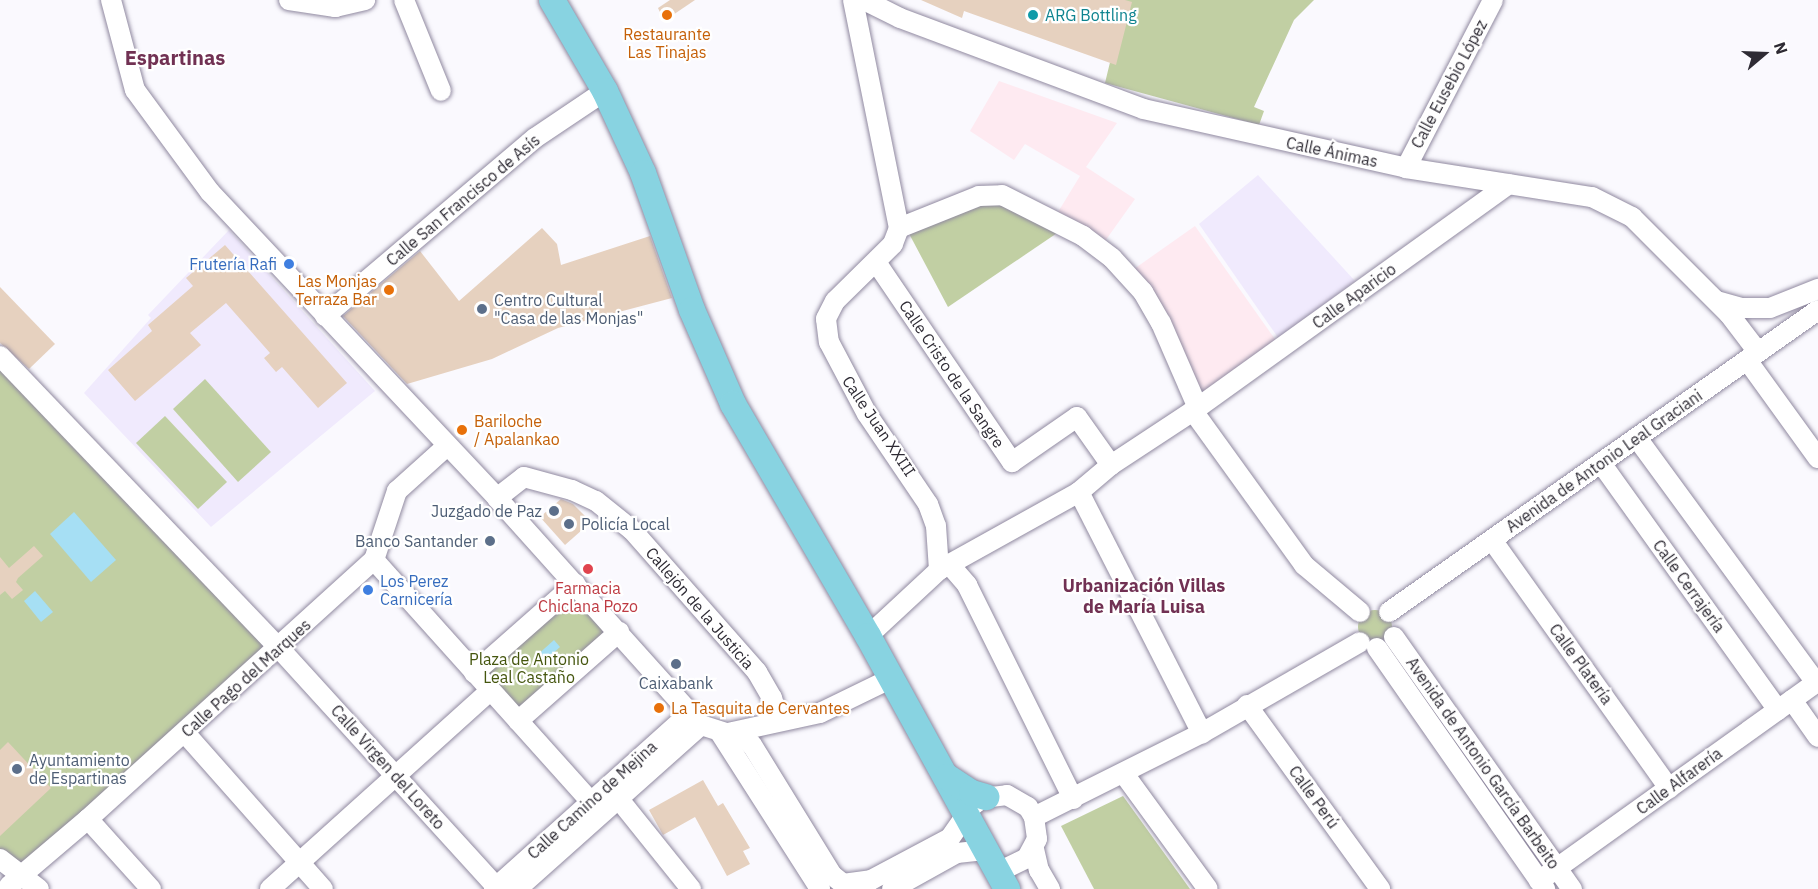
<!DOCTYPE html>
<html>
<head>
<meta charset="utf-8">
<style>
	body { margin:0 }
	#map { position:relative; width:1818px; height:889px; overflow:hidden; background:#faf9fe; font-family:"IBM Plex Sans",sans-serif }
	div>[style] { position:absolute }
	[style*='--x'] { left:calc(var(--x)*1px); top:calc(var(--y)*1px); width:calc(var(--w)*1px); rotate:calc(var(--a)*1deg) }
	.commercial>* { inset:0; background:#feeaf1 }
	.built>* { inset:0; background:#f0eafd }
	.green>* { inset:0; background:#c1cfa3 }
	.round { border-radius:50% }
	.water>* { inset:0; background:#a6dff4 }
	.building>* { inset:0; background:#e6d1bf }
	.roads { filter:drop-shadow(0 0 2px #9089a0) drop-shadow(0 0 2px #9089a0) }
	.minor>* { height:20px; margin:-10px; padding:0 10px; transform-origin:10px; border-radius:10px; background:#fff }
	.major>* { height:26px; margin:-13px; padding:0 13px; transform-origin:13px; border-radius:13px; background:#88d3e1 }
	.dots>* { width:16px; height:16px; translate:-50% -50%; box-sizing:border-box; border:3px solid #fff; border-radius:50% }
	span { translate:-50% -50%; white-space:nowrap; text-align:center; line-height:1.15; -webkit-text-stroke:4.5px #fff; paint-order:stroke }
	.culture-label { font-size:16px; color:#0d838f }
	.left { translate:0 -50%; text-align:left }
	.food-label { font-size:16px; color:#c56008 }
	.right { translate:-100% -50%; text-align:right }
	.street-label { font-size:16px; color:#2e2b34 }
	.shop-label { font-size:16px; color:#366cbe }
	.service-label { font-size:16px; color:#4e5e75 }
	.health-label { font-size:16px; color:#be3a42 }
	.park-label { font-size:16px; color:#45560e }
	.neighbourhood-label { font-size:18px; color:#713153; font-weight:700 }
	.quarter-label { font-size:20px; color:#713153; font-weight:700 }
	.north { position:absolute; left:1734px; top:24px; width:60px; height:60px; -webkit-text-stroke:4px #fff; paint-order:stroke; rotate:71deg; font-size:16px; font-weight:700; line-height:24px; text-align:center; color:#2e2b34 }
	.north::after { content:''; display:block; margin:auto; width:21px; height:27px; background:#2e2b34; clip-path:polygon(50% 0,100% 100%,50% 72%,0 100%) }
</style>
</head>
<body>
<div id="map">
	<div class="commercial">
		<i style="clip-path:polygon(999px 81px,1117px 123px,1086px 167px,1135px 199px,1103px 244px,1055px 217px,1080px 176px,1025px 144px,1014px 160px,970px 131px)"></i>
		<i style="clip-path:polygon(1195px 226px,1277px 342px,1199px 401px,1134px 269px)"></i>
	</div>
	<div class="built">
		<i style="clip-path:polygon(1258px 175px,1355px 281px,1279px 339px,1199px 224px)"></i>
		<i style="clip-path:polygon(229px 230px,375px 391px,211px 527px,84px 393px,151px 318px,148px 315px)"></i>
	</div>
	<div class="green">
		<i style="clip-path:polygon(1125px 0,1314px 0,1294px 20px,1254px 107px,1264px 111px,1259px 125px,1105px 83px)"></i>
		<i style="clip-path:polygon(979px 196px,1066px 227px,948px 307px,905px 226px)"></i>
		<i style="clip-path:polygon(0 356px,279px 648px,22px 875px,0 859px)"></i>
		<i style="clip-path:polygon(205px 379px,271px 452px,238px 482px,173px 409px)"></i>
		<i style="clip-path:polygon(165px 416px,227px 482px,198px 509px,136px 443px)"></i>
		<i style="clip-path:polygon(575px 584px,619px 632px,518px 721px,474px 673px)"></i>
		<i class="round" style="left:1358px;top:610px;width:34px;height:34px"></i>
		<i style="clip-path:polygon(1123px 796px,1190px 889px,1094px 889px,1061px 826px)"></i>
	</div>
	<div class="water">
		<i style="clip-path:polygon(74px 512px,116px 560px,91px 582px,50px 534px)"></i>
		<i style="clip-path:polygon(35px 591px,53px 612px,41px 622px,24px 601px)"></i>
		<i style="clip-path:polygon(554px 640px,560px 647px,541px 664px,535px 657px)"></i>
	</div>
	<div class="building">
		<i style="clip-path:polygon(670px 0,695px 0,664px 21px,658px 8px)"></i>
		<i style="clip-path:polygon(921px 0,1125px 0,1132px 2px,1116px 65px,964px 11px,962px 18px)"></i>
		<i style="clip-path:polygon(542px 228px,557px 244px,561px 265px,650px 236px,672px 298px,558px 328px,492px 359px,407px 384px,343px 316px,420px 251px,459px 301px)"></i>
		<i style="clip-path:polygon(225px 245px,347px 383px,318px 408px,282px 367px,276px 372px,264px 358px,270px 353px,226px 303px,190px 333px,201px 345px,135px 401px,108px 370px,152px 331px,148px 325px,193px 286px,186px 278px)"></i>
		<i style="clip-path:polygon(0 287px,55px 344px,29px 369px,0 343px)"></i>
		<i style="clip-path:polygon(561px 499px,573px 504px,591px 522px,565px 545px,540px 517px)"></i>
		<i style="clip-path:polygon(34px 546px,43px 556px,18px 578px,16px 582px,23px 590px,12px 599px,5px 591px,0 595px,0 557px,9px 568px)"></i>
		<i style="clip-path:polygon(8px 742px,51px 788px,0 836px,0 750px)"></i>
		<i style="clip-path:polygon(703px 780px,718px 806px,723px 803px,750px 848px,743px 851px,750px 864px,727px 876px,695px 817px,663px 835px,649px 810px)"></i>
	</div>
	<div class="roads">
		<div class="minor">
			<i style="--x:111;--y:0;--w:93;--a:75.1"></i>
			<i style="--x:135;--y:90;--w:127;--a:53.7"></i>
			<i style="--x:210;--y:192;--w:420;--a:46.8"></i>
			<i style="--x:497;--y:498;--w:305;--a:48.1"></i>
			<i style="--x:701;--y:725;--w:46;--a:17.7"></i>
			<i style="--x:745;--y:739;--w:9;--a:41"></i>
			<i style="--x:752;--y:745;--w:153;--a:58.4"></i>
			<i style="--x:832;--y:875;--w:14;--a:39"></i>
			<i style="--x:843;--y:884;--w:28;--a:-8"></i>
			<i style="--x:871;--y:880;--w:89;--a:-28"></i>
			<i style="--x:950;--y:838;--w:40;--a:-55.1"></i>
			<i style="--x:973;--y:805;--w:12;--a:-35"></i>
			<i style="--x:983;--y:798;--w:24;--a:-7"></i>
			<i style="--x:1007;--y:795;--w:24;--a:30"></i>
			<i style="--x:1028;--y:807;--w:12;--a:59"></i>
			<i style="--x:1034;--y:817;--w:22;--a:82"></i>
			<i style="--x:1037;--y:839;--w:21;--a:118"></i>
			<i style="--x:1027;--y:858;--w:32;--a:154"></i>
			<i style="--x:289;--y:0;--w:47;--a:8.7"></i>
			<i style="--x:335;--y:7;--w:31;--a:-13"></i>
			<i style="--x:404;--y:0;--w:98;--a:67.9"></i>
			<i style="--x:853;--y:0;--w:233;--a:78.6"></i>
			<i style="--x:899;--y:228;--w:17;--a:111"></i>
			<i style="--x:893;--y:244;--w:81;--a:135.5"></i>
			<i style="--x:835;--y:301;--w:20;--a:117"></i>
			<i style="--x:826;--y:319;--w:23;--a:83"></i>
			<i style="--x:829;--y:342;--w:81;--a:62.2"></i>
			<i style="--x:867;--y:414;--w:109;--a:55.9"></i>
			<i style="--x:928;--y:504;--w:23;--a:70"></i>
			<i style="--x:936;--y:526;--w:44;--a:86.1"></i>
			<i style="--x:864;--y:0;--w:40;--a:26.6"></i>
			<i style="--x:900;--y:18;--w:259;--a:20.5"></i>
			<i style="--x:1143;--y:109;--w:270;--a:12.6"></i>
			<i style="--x:1406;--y:168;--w:188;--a:8.9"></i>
			<i style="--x:1592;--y:197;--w:45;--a:26.6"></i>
			<i style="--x:1632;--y:217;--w:137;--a:45"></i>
			<i style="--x:1729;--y:314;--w:48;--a:52.7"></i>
			<i style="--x:1406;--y:168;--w:189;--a:-62.6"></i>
			<i style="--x:899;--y:228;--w:86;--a:-21.8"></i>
			<i style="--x:979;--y:196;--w:23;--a:-2"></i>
			<i style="--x:1002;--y:195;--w:91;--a:26.8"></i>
			<i style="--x:1083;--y:236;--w:36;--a:37"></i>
			<i style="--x:1112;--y:258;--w:46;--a:47.6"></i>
			<i style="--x:1143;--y:292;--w:36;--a:60"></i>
			<i style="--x:1161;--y:323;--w:93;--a:66.5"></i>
			<i style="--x:876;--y:262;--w:242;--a:55.8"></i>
			<i style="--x:1012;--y:462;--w:79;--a:-34.7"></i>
			<i style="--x:1077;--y:417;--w:59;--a:54.7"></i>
			<i style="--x:1717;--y:301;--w:25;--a:16"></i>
			<i style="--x:1741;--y:308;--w:29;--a:0"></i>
			<i style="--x:1770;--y:308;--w:52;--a:-21.6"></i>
			<i style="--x:325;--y:316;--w:275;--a:-40.3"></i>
			<i style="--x:535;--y:138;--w:84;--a:-33.9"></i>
			<i style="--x:0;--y:356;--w:404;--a:46.3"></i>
			<i style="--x:279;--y:648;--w:326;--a:47.7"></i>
			<i style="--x:1747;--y:360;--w:121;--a:54.1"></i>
			<i style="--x:1193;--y:411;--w:190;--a:54.2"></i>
			<i style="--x:1304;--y:565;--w:73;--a:40"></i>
			<i style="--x:1637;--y:438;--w:303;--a:53.8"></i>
			<i style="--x:1601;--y:463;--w:304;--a:54.4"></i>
			<i style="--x:1079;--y:492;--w:271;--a:63"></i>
			<i style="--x:497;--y:498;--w:34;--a:-38"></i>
			<i style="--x:524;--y:477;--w:50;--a:15.2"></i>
			<i style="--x:572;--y:490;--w:26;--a:25"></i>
			<i style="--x:596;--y:501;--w:46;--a:38.9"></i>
			<i style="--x:632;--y:530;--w:189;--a:48.6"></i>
			<i style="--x:757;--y:672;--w:30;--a:60"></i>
			<i style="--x:772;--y:698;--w:24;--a:73"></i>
			<i style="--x:1492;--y:540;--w:305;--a:54.5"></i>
			<i style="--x:374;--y:560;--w:340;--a:48.1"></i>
			<i style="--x:949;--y:564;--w:28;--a:49"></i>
			<i style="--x:967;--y:585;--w:239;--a:63.6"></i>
			<i style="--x:1389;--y:612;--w:525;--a:-35.14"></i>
			<i style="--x:868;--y:636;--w:97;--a:-42.9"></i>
			<i style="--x:939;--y:570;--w:160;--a:-29.1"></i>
			<i style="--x:1079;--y:492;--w:42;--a:-40.2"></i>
			<i style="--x:1111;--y:465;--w:98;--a:-33.4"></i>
			<i style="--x:1193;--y:411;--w:389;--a:-35.7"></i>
			<i style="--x:1394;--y:637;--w:309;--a:54.8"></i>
			<i style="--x:1377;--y:648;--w:294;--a:55.1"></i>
			<i style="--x:474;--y:673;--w:135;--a:-41.4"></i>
			<i style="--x:1792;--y:700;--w:45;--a:54.9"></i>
			<i style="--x:1247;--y:705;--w:227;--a:54.1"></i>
			<i style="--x:518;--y:721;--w:135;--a:-41.4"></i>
			<i style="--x:185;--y:733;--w:208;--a:48.5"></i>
			<i style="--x:728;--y:733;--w:94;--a:-12.3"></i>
			<i style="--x:820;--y:713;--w:80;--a:-25.9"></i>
			<i style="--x:721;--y:734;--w:184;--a:57.4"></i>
			<i style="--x:1124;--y:774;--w:142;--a:53.9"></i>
			<i style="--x:618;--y:798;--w:117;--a:51.3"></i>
			<i style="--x:1034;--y:817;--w:188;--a:-26.6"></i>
			<i style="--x:1202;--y:733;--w:182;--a:-29.9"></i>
			<i style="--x:88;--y:819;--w:94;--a:48"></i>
			<i style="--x:1034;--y:849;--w:22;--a:77"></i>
			<i style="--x:1039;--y:870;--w:22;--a:60"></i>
			<i style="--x:0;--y:859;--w:49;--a:37.6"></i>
			<i style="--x:1539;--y:881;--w:343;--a:-35.6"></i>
			<i style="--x:9;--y:886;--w:104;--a:-40.3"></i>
			<i style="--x:88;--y:819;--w:386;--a:-42.2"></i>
			<i style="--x:374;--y:560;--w:73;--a:-71.6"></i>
			<i style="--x:397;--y:491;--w:67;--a:-42"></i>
			<i style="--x:270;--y:889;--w:296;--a:-42"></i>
			<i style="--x:494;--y:889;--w:265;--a:-41.9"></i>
			<i style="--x:517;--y:889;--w:246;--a:-41.7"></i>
			<i style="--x:892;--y:889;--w:74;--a:-29"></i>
			<i style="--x:957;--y:853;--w:30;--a:-6"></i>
		</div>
		<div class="major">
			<i style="--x:552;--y:0;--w:105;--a:59.8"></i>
			<i style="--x:605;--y:91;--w:90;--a:65.1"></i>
			<i style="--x:643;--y:173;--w:145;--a:70.3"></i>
			<i style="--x:692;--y:310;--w:103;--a:66.4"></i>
			<i style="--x:733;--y:404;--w:268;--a:59.8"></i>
			<i style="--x:868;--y:636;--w:289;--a:61.2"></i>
			<i style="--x:947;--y:777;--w:30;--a:33"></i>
			<i style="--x:972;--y:793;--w:15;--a:16"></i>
		</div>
	</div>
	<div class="dots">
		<i style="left:667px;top:15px;background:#e8710a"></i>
		<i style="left:1033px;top:15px;background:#0f9aa8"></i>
		<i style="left:289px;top:264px;background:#3f7fe0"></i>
		<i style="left:389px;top:290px;background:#e8710a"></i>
		<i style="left:482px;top:309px;background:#5c6f8a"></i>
		<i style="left:462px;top:430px;background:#e8710a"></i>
		<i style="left:554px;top:511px;background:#5c6f8a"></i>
		<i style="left:569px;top:524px;background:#5c6f8a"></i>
		<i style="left:490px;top:541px;background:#5c6f8a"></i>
		<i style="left:588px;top:569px;background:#e0444e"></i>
		<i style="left:368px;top:590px;background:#3f7fe0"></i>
		<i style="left:676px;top:664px;background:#5c6f8a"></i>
		<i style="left:659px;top:708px;background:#e8710a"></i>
		<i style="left:17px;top:769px;background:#5c6f8a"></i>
	</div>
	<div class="culture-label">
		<span class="left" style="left:1045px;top:15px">ARG Bottling</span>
	</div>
	<div class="food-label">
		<span style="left:667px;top:43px">Restaurante<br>Las Tinajas</span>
		<span class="right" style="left:377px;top:290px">Las Monjas<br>Terraza Bar</span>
		<span class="left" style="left:474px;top:430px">Bariloche<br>/ Apalankao</span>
		<span class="left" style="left:671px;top:708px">La Tasquita de Cervantes</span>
	</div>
	<div class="street-label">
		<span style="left:1449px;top:84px;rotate:-62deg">Calle Eusebio López</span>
		<span style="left:1332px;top:152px;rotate:12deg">Calle Ánimas</span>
		<span style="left:463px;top:200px;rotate:-40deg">Calle San Francisco de Asís</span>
		<span style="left:1354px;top:296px;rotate:-36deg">Calle Aparicio</span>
		<span style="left:952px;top:374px;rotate:56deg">Calle Cristo de la Sangre</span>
		<span style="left:879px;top:426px;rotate:56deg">Calle Juan XXIII</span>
		<span style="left:1604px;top:461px;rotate:-35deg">Avenida de Antonio Leal Graciani</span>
		<span style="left:1689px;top:586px;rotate:54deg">Calle Cerrajería</span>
		<span style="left:700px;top:608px;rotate:49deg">Callejón de la Justicia</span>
		<span style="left:1581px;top:664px;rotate:54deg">Calle Platería</span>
		<span style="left:246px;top:678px;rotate:-42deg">Calle Pago del Marques</span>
		<span style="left:1483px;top:763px;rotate:55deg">Avenida de Antonio García Barbeito</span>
		<span style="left:388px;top:767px;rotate:48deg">Calle Virgen del Loreto</span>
		<span style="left:1679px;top:781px;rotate:-36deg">Calle Alfarería</span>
		<span style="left:1314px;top:797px;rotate:54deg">Calle Perú</span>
		<span style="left:592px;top:800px;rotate:-42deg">Calle Camino de Mejina</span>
	</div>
	<div class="shop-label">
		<span class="right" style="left:277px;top:264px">Frutería Rafi</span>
		<span class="left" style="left:380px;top:590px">Los Perez<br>Carnicería</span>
	</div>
	<div class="service-label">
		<span class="left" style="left:494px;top:309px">Centro Cultural<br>"Casa de las Monjas"</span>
		<span class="right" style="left:542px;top:511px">Juzgado de Paz</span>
		<span class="left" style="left:581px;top:524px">Policía Local</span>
		<span class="right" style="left:478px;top:541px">Banco Santander</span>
		<span style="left:676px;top:683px">Caixabank</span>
		<span class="left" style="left:29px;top:769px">Ayuntamiento<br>de Espartinas</span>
	</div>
	<div class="health-label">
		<span style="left:588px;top:597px">Farmacia<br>Chiclana Pozo</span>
	</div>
	<div class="park-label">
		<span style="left:529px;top:668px">Plaza de Antonio<br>Leal Castaño</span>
	</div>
	<div class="neighbourhood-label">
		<span style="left:1144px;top:597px">Urbanización Villas<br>de María Luisa</span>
	</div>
	<div class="quarter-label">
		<span style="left:175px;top:57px">Espartinas</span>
	</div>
	<div class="north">N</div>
</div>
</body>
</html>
